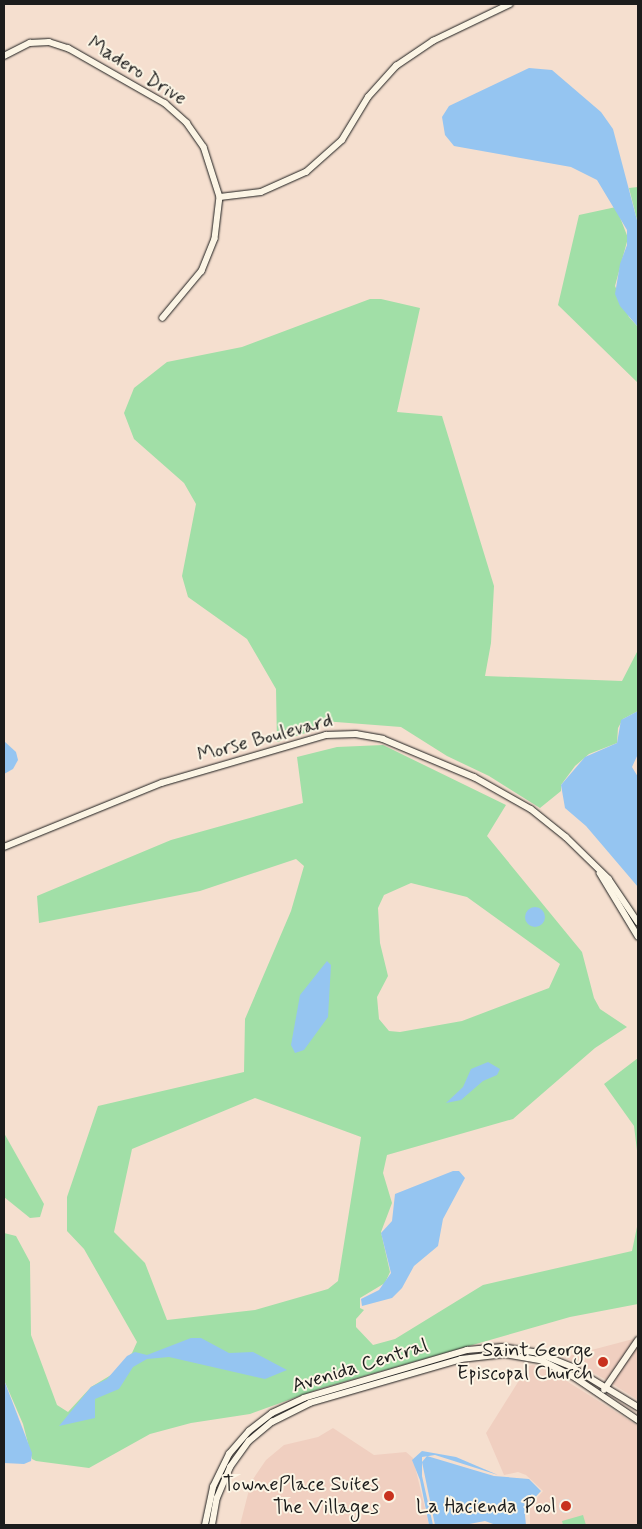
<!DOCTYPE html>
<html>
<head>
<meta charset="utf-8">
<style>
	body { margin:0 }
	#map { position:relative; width:642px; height:1529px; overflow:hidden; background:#f5dfcf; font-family:Mynerve,sans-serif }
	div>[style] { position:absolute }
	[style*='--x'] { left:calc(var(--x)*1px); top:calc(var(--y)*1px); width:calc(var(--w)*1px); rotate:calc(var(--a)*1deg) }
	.built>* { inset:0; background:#f0cfc0 }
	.green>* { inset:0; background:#a1dfa7 }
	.water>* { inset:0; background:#95c5f1 }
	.round { border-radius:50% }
	.roads { filter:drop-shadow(0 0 1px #1c1c1c) drop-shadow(0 0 1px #1c1c1c) }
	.secondary>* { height:5.5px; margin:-2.75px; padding:0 2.75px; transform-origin:2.75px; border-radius:2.75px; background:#fcf5e5 }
	.dots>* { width:14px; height:14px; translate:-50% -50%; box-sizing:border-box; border:2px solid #fcf5e5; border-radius:50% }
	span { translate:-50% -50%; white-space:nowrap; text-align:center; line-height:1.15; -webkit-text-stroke:4px #fcf5e5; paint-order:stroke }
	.street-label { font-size:20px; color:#1c1c1c }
	.poi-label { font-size:20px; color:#1c1c1c }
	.right { translate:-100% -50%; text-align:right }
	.frame { position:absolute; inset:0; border:5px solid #1c1c1c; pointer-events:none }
</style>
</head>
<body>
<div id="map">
	<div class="built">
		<i style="clip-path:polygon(637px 1338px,608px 1381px,565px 1357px)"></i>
		<i style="clip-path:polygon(638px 1344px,638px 1400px,611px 1383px)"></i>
		<i style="clip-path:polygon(533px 1365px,554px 1373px,638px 1426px,638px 1525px,530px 1525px,530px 1506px,543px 1491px,526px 1475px,518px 1472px,504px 1475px,486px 1433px,528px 1366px)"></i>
		<i style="clip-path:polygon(333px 1428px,374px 1455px,406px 1452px,413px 1458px,429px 1525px,240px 1525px,251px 1482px,266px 1460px,284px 1445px,318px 1437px)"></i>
	</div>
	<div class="green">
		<i style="clip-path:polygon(638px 187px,638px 224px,629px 188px)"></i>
		<i style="clip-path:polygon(616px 207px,628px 238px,615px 286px,629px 317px,638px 327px,638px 383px,558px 305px,579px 215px)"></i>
		<i style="clip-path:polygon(370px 299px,381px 299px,420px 308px,397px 412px,442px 416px,494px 586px,491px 643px,485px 676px,622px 681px,638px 650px,638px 711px,623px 719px,618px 728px,617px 743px,589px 754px,575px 766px,561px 785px,561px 791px,540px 808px,489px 776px,447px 756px,401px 727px,323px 721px,312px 731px,277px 742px,276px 689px,247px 639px,188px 597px,182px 576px,196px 504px,184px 483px,134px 439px,124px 413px,134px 388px,167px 362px,242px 347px)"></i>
		<i style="clip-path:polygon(evenodd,383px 745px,506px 805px,487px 836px,582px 952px,594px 998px,600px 1009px,627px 1027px,595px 1048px,513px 1119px,387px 1155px,383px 1173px,392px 1203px,381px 1232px,390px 1272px,385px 1283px,360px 1298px,360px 1308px,364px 1310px,356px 1319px,356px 1327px,373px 1345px,395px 1339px,483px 1285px,632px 1251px,638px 1222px,638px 1159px,634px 1126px,604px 1084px,638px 1058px,638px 1304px,570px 1317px,319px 1389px,250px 1414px,191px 1423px,150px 1434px,89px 1468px,36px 1461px,32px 1459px,23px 1424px,4px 1380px,4px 1233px,16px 1236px,30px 1262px,31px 1335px,57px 1405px,68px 1412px,91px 1387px,111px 1375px,132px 1353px,137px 1342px,84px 1249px,67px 1231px,67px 1197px,98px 1106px,244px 1072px,245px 1019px,291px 911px,304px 866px,296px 859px,200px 891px,39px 923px,37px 896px,171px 840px,303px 803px,297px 757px,337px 747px,383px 745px,411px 883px,467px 897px,560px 964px,549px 988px,462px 1021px,400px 1032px,389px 1031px,379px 1019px,377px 997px,388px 976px,380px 943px,378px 908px,384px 895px,411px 883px,383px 745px,255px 1098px,361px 1137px,338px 1281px,328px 1289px,255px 1310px,167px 1320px,145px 1263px,114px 1232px,132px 1149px,255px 1098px)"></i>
		<i style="clip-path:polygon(4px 1133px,44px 1204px,40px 1217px,30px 1218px,4px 1197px)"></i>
		<i style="clip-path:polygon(583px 1515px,586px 1525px,563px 1525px,562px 1521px)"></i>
	</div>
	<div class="water">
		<i style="clip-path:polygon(529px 68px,552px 70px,601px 112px,613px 129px,638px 224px,638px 327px,620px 306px,615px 294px,620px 264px,627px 245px,627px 230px,597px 180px,571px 167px,454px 146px,445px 135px,442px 117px,449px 106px)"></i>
		<i style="clip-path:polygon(638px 711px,638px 754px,632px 767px,638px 777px,638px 887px,586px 826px,565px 808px,561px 785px,585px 757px,617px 743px,621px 720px)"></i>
		<i style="clip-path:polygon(4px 741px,16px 752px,18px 760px,13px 769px,4px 774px)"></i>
		<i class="round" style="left:525px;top:907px;width:20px;height:20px"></i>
		<i style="clip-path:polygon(327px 961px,331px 965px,328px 1017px,304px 1050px,295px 1053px,291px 1045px,300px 995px)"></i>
		<i style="clip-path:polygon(488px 1062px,500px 1069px,497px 1075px,483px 1081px,461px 1100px,446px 1103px,463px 1087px,471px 1069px)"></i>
		<i style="clip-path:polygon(453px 1171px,459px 1171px,465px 1178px,443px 1219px,438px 1246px,414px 1266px,402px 1288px,392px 1298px,362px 1306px,361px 1299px,379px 1290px,391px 1273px,381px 1233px,392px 1221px,395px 1194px)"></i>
		<i style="clip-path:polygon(191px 1338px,201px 1338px,229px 1353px,253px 1352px,287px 1370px,265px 1379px,169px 1357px,147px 1359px,133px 1367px,119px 1389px,95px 1399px,95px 1418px,59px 1426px,91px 1387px,107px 1379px,127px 1356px,135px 1352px,147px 1355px)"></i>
		<i style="clip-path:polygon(4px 1380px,32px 1453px,31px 1461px,24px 1464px,4px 1463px)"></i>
		<i style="clip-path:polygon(422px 1451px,456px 1457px,498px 1475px,435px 1455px,422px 1457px,422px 1476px,433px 1525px,429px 1525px,420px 1480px,412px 1460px)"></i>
		<i style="clip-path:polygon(427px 1456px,494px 1476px,529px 1479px,541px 1491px,528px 1505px,525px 1515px,526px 1525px,496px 1525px,485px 1521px,464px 1525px,435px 1525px,422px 1462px)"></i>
		<i class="round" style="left:559px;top:1499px;width:14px;height:14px"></i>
	</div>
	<div class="roads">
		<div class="secondary">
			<i style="--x:4;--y:56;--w:29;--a:-27"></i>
			<i style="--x:30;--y:43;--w:19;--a:-3"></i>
			<i style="--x:49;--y:42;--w:20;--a:18"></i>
			<i style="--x:68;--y:48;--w:112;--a:29.6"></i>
			<i style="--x:165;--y:103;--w:30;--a:42"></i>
			<i style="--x:187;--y:123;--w:29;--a:55"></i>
			<i style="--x:204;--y:147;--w:52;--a:72.3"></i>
			<i style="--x:220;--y:197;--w:42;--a:96.8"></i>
			<i style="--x:215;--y:239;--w:35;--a:112"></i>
			<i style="--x:202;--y:271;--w:61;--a:129.7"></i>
			<i style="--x:220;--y:197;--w:41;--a:-7"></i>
			<i style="--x:261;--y:192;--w:49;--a:-24"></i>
			<i style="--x:306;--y:172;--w:48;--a:-41.6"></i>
			<i style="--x:342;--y:140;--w:50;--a:-58.8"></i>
			<i style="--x:368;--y:97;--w:42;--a:-47.9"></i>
			<i style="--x:396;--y:66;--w:45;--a:-34"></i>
			<i style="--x:433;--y:41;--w:85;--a:-25.7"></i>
			<i style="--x:4;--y:847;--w:170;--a:-22.1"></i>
			<i style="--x:162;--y:783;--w:171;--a:-16.3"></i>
			<i style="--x:326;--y:735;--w:30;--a:-2"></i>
			<i style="--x:356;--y:734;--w:27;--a:10"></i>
			<i style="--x:383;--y:739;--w:99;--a:22.7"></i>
			<i style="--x:474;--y:777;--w:65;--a:29.3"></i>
			<i style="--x:531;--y:809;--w:45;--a:38.7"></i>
			<i style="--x:566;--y:837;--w:60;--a:44.3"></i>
			<i style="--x:609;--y:879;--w:52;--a:56"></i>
			<i style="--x:600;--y:873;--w:74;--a:58.9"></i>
			<i style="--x:604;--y:1390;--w:60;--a:-55.8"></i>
			<i style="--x:205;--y:1525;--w:39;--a:-78"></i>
			<i style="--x:213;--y:1487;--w:37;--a:-64"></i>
			<i style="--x:229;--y:1454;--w:30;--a:-49"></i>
			<i style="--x:249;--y:1431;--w:29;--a:-38"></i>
			<i style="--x:272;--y:1413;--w:35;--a:-25"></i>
			<i style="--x:304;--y:1398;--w:170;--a:-16.4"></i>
			<i style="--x:467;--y:1350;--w:35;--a:-5"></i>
			<i style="--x:502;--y:1347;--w:36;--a:9"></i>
			<i style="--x:538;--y:1353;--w:37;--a:22"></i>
			<i style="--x:572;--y:1367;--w:77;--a:31.2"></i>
			<i style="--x:212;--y:1525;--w:27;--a:-80"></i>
			<i style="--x:217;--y:1498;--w:34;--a:-67"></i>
			<i style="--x:230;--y:1467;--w:32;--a:-54"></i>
			<i style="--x:249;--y:1441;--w:30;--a:-40"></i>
			<i style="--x:272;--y:1422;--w:42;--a:-26.6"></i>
			<i style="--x:310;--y:1403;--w:157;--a:-16.2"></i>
			<i style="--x:461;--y:1359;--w:44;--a:-6.5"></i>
			<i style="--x:505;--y:1354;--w:39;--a:10"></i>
			<i style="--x:543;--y:1361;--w:37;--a:27"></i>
			<i style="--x:576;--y:1378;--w:75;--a:34.1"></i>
		</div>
	</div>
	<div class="dots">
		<i style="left:603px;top:1362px;background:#c8321e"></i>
		<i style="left:389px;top:1496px;background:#c8321e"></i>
		<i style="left:566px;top:1506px;background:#c8321e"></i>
	</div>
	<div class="street-label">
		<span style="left:137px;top:71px;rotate:32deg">Madero Drive</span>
		<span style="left:265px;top:738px;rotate:-15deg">Morse Boulevard</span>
		<span style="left:360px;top:1366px;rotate:-17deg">Avenida Central</span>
	</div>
	<div class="poi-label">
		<span class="right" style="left:593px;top:1362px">Saint George<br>Episcopal Church</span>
		<span class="right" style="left:379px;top:1496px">TownePlace Suites<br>The Villages</span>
		<span class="right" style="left:556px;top:1506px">La Hacienda Pool</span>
	</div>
	<div class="frame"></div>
</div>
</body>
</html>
